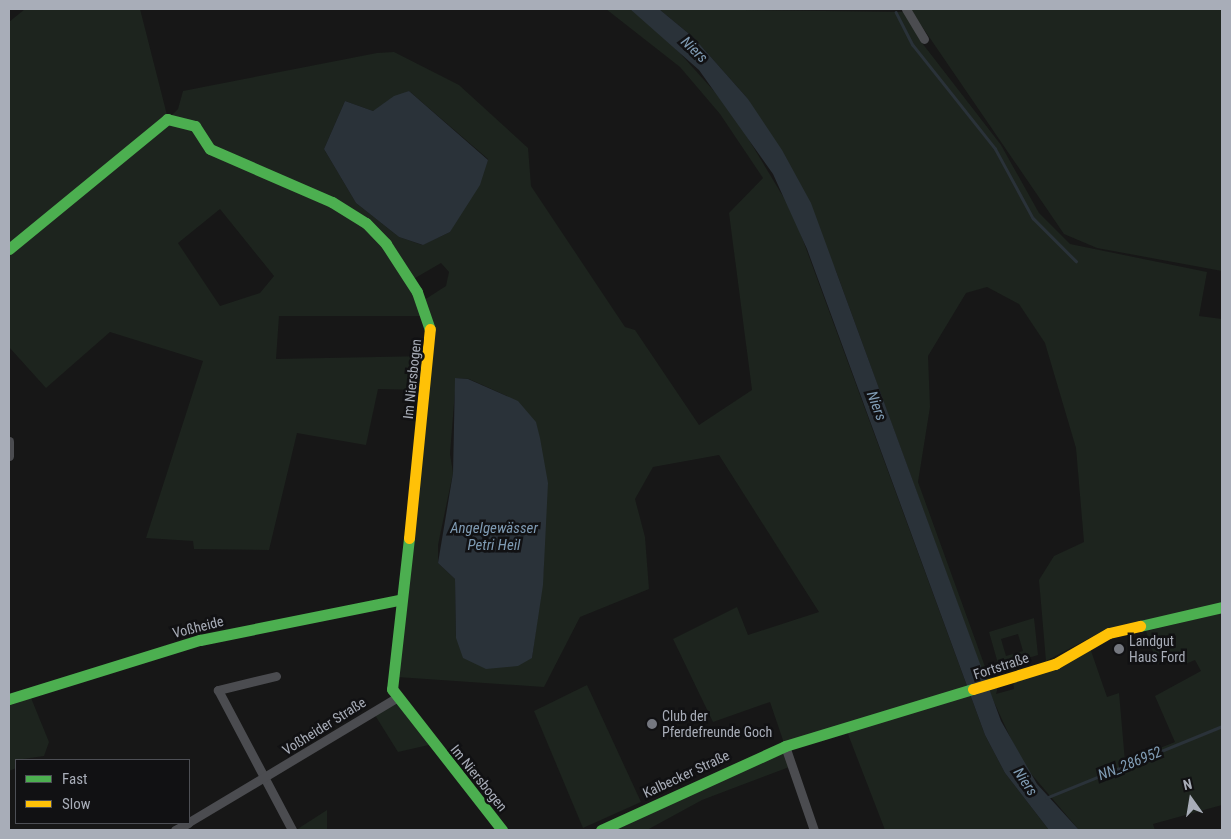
<!DOCTYPE html>
<html>
<head>
<meta charset="utf-8">
<style>
	body { margin:0 }
	#map { position:relative; width:1231px; height:839px; overflow:hidden; background:#171717; font-family:"Roboto Condensed",sans-serif }
	div>[style] { position:absolute }
	[style*='--x'] { left:calc(var(--x)*1px); top:calc(var(--y)*1px); width:calc(var(--w)*1px); rotate:calc(var(--a)*1deg) }
	.green>* { inset:0; background:#1d241e }
	.water>* { inset:0; background:#2a3239 }
	.stream>* { height:2.5px; margin:-1.25px; padding:0 1.25px; transform-origin:1.25px; border-radius:1.25px; background:#2a3239 }
	.street>* { height:9px; margin:-4.5px; padding:0 4.5px; transform-origin:4.5px; border-radius:4.5px; background:#4b4c50 }
	.fast>* { height:11px; margin:-5.5px; padding:0 5.5px; transform-origin:5.5px; border-radius:5.5px; background:#4caf50 }
	.slow>* { height:11px; margin:-5.5px; padding:0 5.5px; transform-origin:5.5px; border-radius:5.5px; background:#ffc107 }
	.dots>* { width:14px; height:14px; translate:-50% -50%; box-sizing:border-box; border:2px solid #111113; border-radius:50% }
	span { translate:-50% -50%; white-space:nowrap; text-align:center; line-height:1.15; -webkit-text-stroke:5px #111113; paint-order:stroke }
	.street-label { font-size:14px; color:#a8adb8 }
	.poi-label { font-size:14px; color:#a8adb8 }
	.left { translate:0 -50%; text-align:left }
	.water-label { font-size:15px; color:#7f9bb3; font-style:italic }
	.frame { position:absolute; inset:0; border:10px solid #a8adb8; pointer-events:none }
	.legend { position:absolute; left:15px; top:759px; width:175px; height:65px; box-sizing:border-box; background:#111113; border:1px solid #4d4f55; margin:0; padding:6px 9px; list-style:none; font-size:15px; color:#a8adb8 }
	.legend li { display:flex; align-items:center; gap:10px; height:25px }
	.legend b { width:25px; border:1px solid #4d4f55 }
	.north { position:absolute; left:1166px; top:774px; width:50px; height:50px; -webkit-text-stroke:4px #111113; paint-order:stroke; rotate:347deg; font-size:14px; font-weight:700; line-height:20px; text-align:center; color:#a8adb8 }
	.north::after { content:''; display:block; margin:auto; width:18px; height:22px; background:#a8adb8; clip-path:polygon(50% 0,100% 100%,50% 72%,0 100%) }
</style>
</head>
<body>
<div id="map">
	<div class="green">
		<i style="clip-path:polygon(evenodd,25px 9px,140px 9px,168px 119px,178px 109px,183px 91px,377px 53px,394px 52px,459px 85px,528px 148px,531px 186px,625px 327px,635px 330px,699px 425px,752px 390px,729px 213px,763px 178px,720px 114px,680px 67px,606px 9px,630px 9px,660px 31px,731px 110px,793px 213px,985px 735px,1005px 773px,1049px 830px,885px 830px,846px 729px,785px 746px,792px 766px,702px 800px,647px 830px,601px 830px,785px 746px,770px 702px,713px 722px,673px 639px,737px 607px,748px 635px,819px 612px,719px 455px,653px 467px,635px 499px,645px 537px,649px 589px,580px 617px,544px 687px,397px 677px,426px 390px,378px 389px,366px 445px,297px 433px,269px 550px,194px 549px,193px 541px,146px 538px,203px 361px,110px 332px,46px 388px,9px 347px,9px 22px,25px 9px,409px 91px,488px 159px,450px 232px,422px 245px,399px 237px,356px 203px,324px 149px,345px 101px,373px 111px,409px 91px,25px 9px,220px 209px,274px 276px,260px 293px,220px 306px,178px 243px,220px 209px,25px 9px,441px 263px,449px 272px,446px 286px,421px 302px,410px 281px,441px 263px,25px 9px,279px 316px,426px 316px,429px 356px,276px 359px,279px 316px,25px 9px,456px 378px,469px 379px,507px 396px,544px 567px,532px 658px,456px 638px,455px 579px,438px 563px,438px 545px,453px 473px,450px 454px,456px 378px)"></i>
		<i style="clip-path:polygon(659px 9px,906px 12px,919px 39px,1001px 145px,1039px 213px,1070px 244px,1207px 272px,1199px 316px,1222px 319px,1222px 603px,1099px 633px,1046px 661px,1039px 580px,1054px 556px,1084px 542px,1076px 448px,1045px 343px,1019px 304px,987px 287px,966px 293px,928px 356px,930px 407px,918px 482px,988px 675px,996px 678px,986px 682px,836px 271px,748px 99px,694px 38px)"></i>
		<i style="clip-path:polygon(910px 9px,1222px 9px,1222px 271px,1097px 248px,1064px 234px)"></i>
		<i style="clip-path:polygon(1222px 613px,1222px 805px,1153px 824px,1155px 830px,1079px 830px,1022px 763px,988px 689px,998px 687px,996px 694px,1014px 689px,1013px 682px,1090px 648px,1107px 697px,1119px 693px,1125px 762px,1175px 742px,1155px 696px,1201px 671px,1195px 660px,1183px 665px,1178px 656px,1157px 664px,1146px 631px)"></i>
		<i style="clip-path:polygon(evenodd,1034px 618px,1038px 655px,999px 667px,989px 632px,1034px 618px,1018px 634px,1023px 651px,1006px 656px,1001px 639px,1018px 634px)"></i>
		<i style="clip-path:polygon(587px 685px,641px 802px,583px 828px,534px 711px)"></i>
		<i style="clip-path:polygon(29px 693px,49px 742px,44px 756px,16px 760px,16px 768px,9px 771px,9px 699px)"></i>
		<i style="clip-path:polygon(398px 697px,433px 744px,398px 752px,373px 712px)"></i>
		<i style="clip-path:polygon(327px 810px,327px 830px,296px 830px)"></i>
	</div>
	<div class="water">
		<i style="clip-path:polygon(630px 9px,659px 9px,694px 38px,748px 99px,782px 150px,811px 203px,1001px 721px,1037px 784px,1079px 830px,1049px 830px,1005px 773px,985px 735px,807px 249px,773px 174px,699px 70px)"></i>
		<i style="clip-path:polygon(409px 91px,488px 160px,480px 185px,450px 232px,423px 245px,399px 237px,356px 203px,324px 149px,345px 101px,373px 111px,394px 96px)"></i>
		<i style="clip-path:polygon(455px 378px,468px 379px,518px 401px,536px 422px,540px 438px,548px 483px,543px 585px,532px 658px,518px 666px,486px 669px,463px 658px,456px 638px,455px 579px,438px 563px,453px 473px)"></i>
	</div>
	<div class="stream">
		<i style="--x:896;--y:12;--w:37;--a:63"></i>
		<i style="--x:913;--y:45;--w:132;--a:51.5"></i>
		<i style="--x:995;--y:148;--w:80;--a:61.5"></i>
		<i style="--x:1033;--y:218;--w:61;--a:45"></i>
		<i style="--x:1046;--y:798;--w:190;--a:-22.2"></i>
	</div>
	<div class="street">
		<i style="--x:906;--y:9;--w:35;--a:59"></i>
		<i style="--x:9;--y:441;--w:15;--a:90"></i>
		<i style="--x:276;--y:676;--w:60;--a:166.4"></i>
		<i style="--x:218;--y:690;--w:158;--a:62.1"></i>
		<i style="--x:785;--y:746;--w:89;--a:71"></i>
		<i style="--x:189;--y:822;--w:244;--a:-30.9"></i>
		<i style="--x:175;--y:830;--w:15;--a:-28"></i>
	</div>
	<div class="fast">
		<i style="--x:9;--y:249;--w:205;--a:-39.4"></i>
		<i style="--x:167;--y:119;--w:29;--a:14"></i>
		<i style="--x:195;--y:126;--w:27;--a:57"></i>
		<i style="--x:210;--y:149;--w:133;--a:23.5"></i>
		<i style="--x:332;--y:202;--w:40;--a:32"></i>
		<i style="--x:366;--y:223;--w:29;--a:46"></i>
		<i style="--x:386;--y:244;--w:57;--a:57.1"></i>
		<i style="--x:417;--y:292;--w:39;--a:71"></i>
		<i style="--x:409;--y:538;--w:152;--a:96.4"></i>
		<i style="--x:392;--y:689;--w:179;--a:52"></i>
		<i style="--x:1140;--y:626;--w:84;--a:-13"></i>
		<i style="--x:9;--y:699;--w:200;--a:-17.2"></i>
		<i style="--x:200;--y:640;--w:203;--a:-11.4"></i>
		<i style="--x:601;--y:830;--w:202;--a:-24.5"></i>
		<i style="--x:785;--y:746;--w:196;--a:-16.9"></i>
	</div>
	<div class="slow">
		<i style="--x:409;--y:538;--w:210;--a:-84.3"></i>
		<i style="--x:973;--y:689;--w:86;--a:-17"></i>
		<i style="--x:1055;--y:664;--w:62;--a:-29.9"></i>
		<i style="--x:1109;--y:633;--w:32;--a:-13"></i>
	</div>
	<div class="dots">
		<i style="left:1119px;top:649px;background:#757880"></i>
		<i style="left:652px;top:724px;background:#757880"></i>
	</div>
	<div class="street-label">
		<span style="left:412px;top:379px;rotate:-84deg">Im Niersbogen</span>
		<span style="left:198px;top:627px;rotate:-14deg">Voßheide</span>
		<span style="left:1001px;top:666px;rotate:-18deg">Fortstraße</span>
		<span style="left:324px;top:726px;rotate:-32deg">Voßheider Straße</span>
		<span style="left:686px;top:774px;rotate:-25deg">Kalbecker Straße</span>
		<span style="left:479px;top:778px;rotate:51deg">Im Niersbogen</span>
	</div>
	<div class="poi-label">
		<span class="left" style="left:1129px;top:649px">Landgut<br>Haus Ford</span>
		<span class="left" style="left:662px;top:724px">Club der<br>Pferdefreunde Goch</span>
	</div>
	<div class="water-label">
		<span style="left:694px;top:50px;rotate:44deg">Niers</span>
		<span style="left:876px;top:406px;rotate:69deg">Niers</span>
		<span style="left:494px;top:537px">Angelgewässer<br>Petri Heil</span>
		<span style="left:1130px;top:764px;rotate:-22deg">NN_286952</span>
		<span style="left:1025px;top:782px;rotate:56deg">Niers</span>
	</div>
	<div class="frame"></div>
	<ul class="legend">
	<li><b style="height:6px;background:#4caf50"></b>Fast</li>
	<li><b style="height:6px;background:#ffc107"></b>Slow</li>
	</ul>
	<div class="north">N</div>
</div>
</body>
</html>
